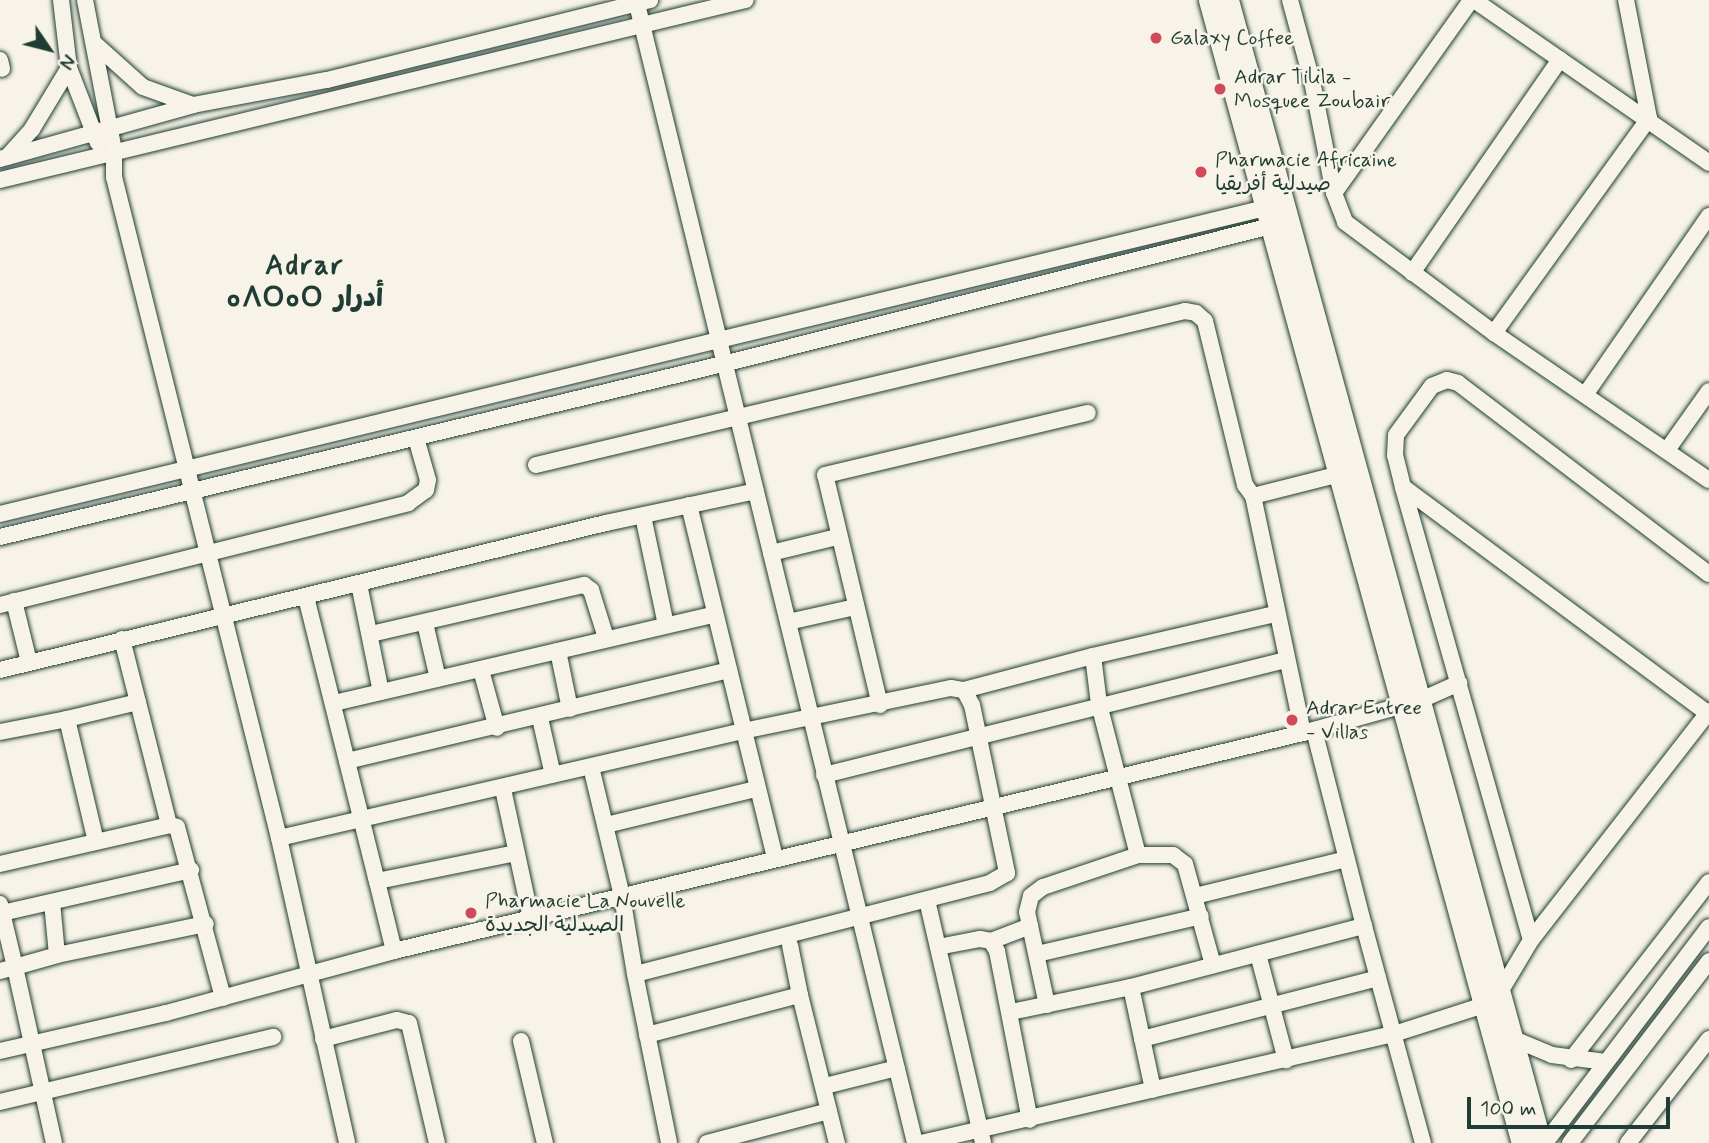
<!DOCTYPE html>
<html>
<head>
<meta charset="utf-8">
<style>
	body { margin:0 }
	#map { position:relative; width:1709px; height:1143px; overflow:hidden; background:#f7f3e8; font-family:Mynerve,"Playpen Sans Arabic","Noto Sans Tifinagh",sans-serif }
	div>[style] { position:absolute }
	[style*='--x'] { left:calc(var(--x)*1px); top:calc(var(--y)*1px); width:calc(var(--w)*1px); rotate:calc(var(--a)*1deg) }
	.roads { filter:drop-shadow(0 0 2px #1f3d34) drop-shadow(0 0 2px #1f3d34) }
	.minor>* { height:16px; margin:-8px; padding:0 8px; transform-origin:8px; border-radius:8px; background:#f7f3e8 }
	.major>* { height:21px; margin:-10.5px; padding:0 10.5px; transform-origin:10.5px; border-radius:10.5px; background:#f7f3e8 }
	.dots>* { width:19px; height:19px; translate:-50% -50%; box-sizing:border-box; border:4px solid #f7f3e8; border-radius:50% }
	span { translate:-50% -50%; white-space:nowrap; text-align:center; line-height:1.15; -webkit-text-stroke:5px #f7f3e8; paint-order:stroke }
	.poi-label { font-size:21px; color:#1f3d34 }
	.left { translate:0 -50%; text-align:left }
	.district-label { font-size:28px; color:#1f3d34; font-weight:700; letter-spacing:2px }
	.north { position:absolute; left:14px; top:14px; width:70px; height:70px; -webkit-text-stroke:5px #f7f3e8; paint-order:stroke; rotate:125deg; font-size:19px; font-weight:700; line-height:28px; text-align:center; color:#1f3d34 }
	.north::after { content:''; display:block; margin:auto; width:24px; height:32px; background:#1f3d34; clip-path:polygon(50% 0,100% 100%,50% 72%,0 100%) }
	.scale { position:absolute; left:1467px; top:1097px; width:203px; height:32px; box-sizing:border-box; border:4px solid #1f3d34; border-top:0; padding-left:9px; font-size:21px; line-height:24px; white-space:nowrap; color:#1f3d34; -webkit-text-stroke:5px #f7f3e8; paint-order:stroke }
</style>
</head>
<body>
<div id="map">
	<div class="roads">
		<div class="minor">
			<i style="--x:61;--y:0;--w:68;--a:83.3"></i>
			<i style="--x:69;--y:68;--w:80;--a:68.9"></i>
			<i style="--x:85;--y:0;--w:154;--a:79.1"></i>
			<i style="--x:114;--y:151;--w:26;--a:90"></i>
			<i style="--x:114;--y:177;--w:681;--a:75.98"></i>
			<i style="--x:279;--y:838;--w:312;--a:77.4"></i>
			<i style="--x:636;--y:0;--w:1177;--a:76.28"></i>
			<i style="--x:1290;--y:0;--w:84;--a:74.8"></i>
			<i style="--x:1312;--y:81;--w:114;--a:78.9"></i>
			<i style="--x:1334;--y:193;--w:31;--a:69"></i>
			<i style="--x:1345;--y:222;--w:186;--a:36.7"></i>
			<i style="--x:1494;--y:333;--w:260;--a:34.4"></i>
			<i style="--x:1474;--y:0;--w:286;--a:34.7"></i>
			<i style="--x:95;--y:44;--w:64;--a:41.9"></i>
			<i style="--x:143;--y:87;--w:53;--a:19.8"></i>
			<i style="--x:0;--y:60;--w:9;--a:77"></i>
			<i style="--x:7;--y:157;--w:38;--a:-48"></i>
			<i style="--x:32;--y:129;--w:71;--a:-58.8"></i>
			<i style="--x:0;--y:159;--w:200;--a:-15.6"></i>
			<i style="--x:193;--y:105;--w:136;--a:-10.6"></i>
			<i style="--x:327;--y:80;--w:333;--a:-13.9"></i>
			<i style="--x:0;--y:180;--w:767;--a:-13.57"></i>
			<i style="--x:1334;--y:193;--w:237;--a:-54.6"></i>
			<i style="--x:1412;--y:273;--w:260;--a:-55.3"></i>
			<i style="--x:1494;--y:333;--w:265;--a:-54.2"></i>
			<i style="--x:1649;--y:118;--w:120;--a:-101"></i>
			<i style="--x:1585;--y:395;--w:218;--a:-55.3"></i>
			<i style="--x:1667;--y:450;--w:72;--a:-54.6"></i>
			<i style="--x:536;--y:465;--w:667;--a:-13.35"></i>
			<i style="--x:1185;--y:311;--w:11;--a:10"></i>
			<i style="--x:1196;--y:313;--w:12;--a:42"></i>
			<i style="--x:1205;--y:321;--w:169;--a:76.3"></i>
			<i style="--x:1245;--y:485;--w:14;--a:54"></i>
			<i style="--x:1403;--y:487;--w:379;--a:36.6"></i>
			<i style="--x:689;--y:505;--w:364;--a:76.3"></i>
			<i style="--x:0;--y:514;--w:1314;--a:-13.6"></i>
			<i style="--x:643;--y:516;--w:111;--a:78.1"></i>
			<i style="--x:0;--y:537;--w:743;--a:-13.46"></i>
			<i style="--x:723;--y:364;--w:573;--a:-14.13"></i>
			<i style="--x:771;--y:553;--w:68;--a:-13.6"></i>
			<i style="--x:359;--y:584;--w:110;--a:78.5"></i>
			<i style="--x:306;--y:597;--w:293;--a:76"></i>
			<i style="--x:14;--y:601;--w:63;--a:76.2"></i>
			<i style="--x:0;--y:605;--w:421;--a:-14"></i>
			<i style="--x:408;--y:503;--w:22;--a:-36"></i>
			<i style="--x:426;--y:490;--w:10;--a:-79"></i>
			<i style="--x:428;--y:480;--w:44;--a:-105.9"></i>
			<i style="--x:788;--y:622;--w:69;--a:-12.6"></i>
			<i style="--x:425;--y:623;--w:57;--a:76.9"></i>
			<i style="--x:371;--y:634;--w:219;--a:-13"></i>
			<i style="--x:584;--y:585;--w:9;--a:36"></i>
			<i style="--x:591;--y:590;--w:50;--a:72.6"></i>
			<i style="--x:122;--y:639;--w:192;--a:75.8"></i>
			<i style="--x:558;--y:651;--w:59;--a:78.3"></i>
			<i style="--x:0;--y:670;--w:624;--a:-13.64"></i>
			<i style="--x:606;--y:523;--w:153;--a:-12"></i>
			<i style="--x:481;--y:670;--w:60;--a:74.6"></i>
			<i style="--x:964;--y:690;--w:133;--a:-14.8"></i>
			<i style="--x:334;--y:703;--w:391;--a:-13.1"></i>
			<i style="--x:880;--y:705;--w:236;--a:-103.4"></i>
			<i style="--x:825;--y:475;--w:270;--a:-13.3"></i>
			<i style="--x:540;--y:718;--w:58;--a:77.2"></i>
			<i style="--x:67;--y:719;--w:73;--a:-13.5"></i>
			<i style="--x:1314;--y:730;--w:202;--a:75.7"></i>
			<i style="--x:0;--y:732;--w:68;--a:-11"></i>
			<i style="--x:67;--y:719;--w:126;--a:76.7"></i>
			<i style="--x:1303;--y:733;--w:242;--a:-101.9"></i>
			<i style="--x:1253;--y:496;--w:98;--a:-14.2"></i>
			<i style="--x:347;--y:761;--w:393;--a:-13.4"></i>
			<i style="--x:824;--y:775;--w:476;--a:-14"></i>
			<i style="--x:503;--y:789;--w:132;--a:77.8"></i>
			<i style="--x:606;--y:825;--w:154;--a:-13.5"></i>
			<i style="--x:279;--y:838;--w:476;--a:-13"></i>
			<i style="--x:743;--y:731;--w:212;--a:-11.7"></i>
			<i style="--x:951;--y:688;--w:13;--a:9"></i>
			<i style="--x:964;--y:690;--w:17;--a:62"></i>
			<i style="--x:972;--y:705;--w:172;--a:78.2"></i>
			<i style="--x:1007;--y:873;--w:20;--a:150"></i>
			<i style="--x:990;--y:883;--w:366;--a:165.6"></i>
			<i style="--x:635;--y:974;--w:79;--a:-99.5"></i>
			<i style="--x:622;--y:896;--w:133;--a:-103.5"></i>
			<i style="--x:1138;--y:855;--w:35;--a:0"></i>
			<i style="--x:1173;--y:855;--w:15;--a:37"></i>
			<i style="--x:1185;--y:864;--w:105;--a:74.5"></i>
			<i style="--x:0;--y:864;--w:174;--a:-12.9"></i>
			<i style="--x:170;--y:825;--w:7;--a:16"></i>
			<i style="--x:177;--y:827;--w:177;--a:74.9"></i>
			<i style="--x:1195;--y:896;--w:156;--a:-13.7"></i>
			<i style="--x:927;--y:900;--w:249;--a:77"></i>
			<i style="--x:0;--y:904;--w:65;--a:76.6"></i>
			<i style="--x:15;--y:967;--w:44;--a:-15.9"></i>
			<i style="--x:57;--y:955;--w:53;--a:-95.4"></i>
			<i style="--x:2;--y:913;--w:194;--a:-12.8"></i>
			<i style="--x:1531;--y:940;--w:471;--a:-105.8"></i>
			<i style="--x:1403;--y:487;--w:33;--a:-104"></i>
			<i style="--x:1395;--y:455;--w:20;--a:-87"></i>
			<i style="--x:1396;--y:435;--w:61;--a:-53.7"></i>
			<i style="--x:1432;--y:386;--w:16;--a:-22"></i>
			<i style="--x:1447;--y:380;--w:11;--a:15"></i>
			<i style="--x:1458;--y:383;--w:315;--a:37.3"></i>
			<i style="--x:991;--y:941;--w:42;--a:-21"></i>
			<i style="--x:790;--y:945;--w:51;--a:78.7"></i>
			<i style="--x:938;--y:947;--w:43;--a:-10.8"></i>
			<i style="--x:980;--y:939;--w:11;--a:10"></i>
			<i style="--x:991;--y:941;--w:12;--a:59"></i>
			<i style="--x:997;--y:951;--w:172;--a:79"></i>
			<i style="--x:394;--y:951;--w:72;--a:-103.7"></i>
			<i style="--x:377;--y:881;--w:142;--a:-11.4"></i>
			<i style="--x:1037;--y:954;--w:168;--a:-13"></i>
			<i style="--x:1258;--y:954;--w:110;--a:75.2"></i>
			<i style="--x:57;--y:955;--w:152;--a:-11.8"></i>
			<i style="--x:0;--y:971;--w:16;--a:-15"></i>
			<i style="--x:15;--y:967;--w:180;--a:77.5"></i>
			<i style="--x:635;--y:974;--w:172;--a:78.6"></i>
			<i style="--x:1131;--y:987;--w:105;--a:77.9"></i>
			<i style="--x:1047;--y:1005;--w:95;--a:-102.1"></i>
			<i style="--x:1027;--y:912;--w:16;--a:-76"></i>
			<i style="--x:1031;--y:896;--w:15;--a:-37"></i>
			<i style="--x:1043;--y:887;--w:100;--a:-18.6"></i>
			<i style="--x:1138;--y:855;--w:156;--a:-104.5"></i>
			<i style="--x:1099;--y:704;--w:48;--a:-97.1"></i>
			<i style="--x:1093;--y:656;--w:187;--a:-13"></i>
			<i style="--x:1011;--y:1012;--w:123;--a:-11.8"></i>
			<i style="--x:1131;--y:987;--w:241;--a:-14.7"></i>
			<i style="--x:1364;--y:926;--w:225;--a:74.8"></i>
			<i style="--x:647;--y:1035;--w:158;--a:-14.7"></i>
			<i style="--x:800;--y:995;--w:153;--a:76"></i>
			<i style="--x:323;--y:1039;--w:76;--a:-14.4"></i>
			<i style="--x:397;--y:1020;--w:12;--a:14"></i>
			<i style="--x:409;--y:1023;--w:123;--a:76.9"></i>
			<i style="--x:1142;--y:1039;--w:244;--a:-14.5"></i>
			<i style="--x:1514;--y:1039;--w:41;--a:22.8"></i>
			<i style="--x:1552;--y:1055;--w:54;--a:7.4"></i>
			<i style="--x:521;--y:1041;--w:105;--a:76.8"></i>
			<i style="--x:0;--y:1051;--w:170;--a:-12.9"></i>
			<i style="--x:166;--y:1013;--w:236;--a:-15.2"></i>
			<i style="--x:394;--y:951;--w:935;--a:-13.49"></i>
			<i style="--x:1303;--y:733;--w:123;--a:-15.6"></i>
			<i style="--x:1421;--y:700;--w:42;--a:-24.1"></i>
			<i style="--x:1571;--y:1060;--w:225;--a:-52.2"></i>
			<i style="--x:825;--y:1086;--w:74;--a:-14"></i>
			<i style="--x:0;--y:1102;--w:281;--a:-13.4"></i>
			<i style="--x:707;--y:1143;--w:126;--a:-14.7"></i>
			<i style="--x:921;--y:1143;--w:485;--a:-13"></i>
			<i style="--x:1394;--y:1034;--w:95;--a:-17.9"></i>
			<i style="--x:1484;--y:1005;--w:21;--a:-39"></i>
			<i style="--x:1500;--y:992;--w:61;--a:-59.2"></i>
			<i style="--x:1531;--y:940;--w:290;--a:-52.1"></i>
			<i style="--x:1545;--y:1143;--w:271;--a:-52.8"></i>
			<i style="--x:1570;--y:1143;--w:229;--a:-52.6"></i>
			<i style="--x:1628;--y:1143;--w:132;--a:-52.1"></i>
		</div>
		<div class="major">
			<i style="--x:1209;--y:0;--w:1185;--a:74.69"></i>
			<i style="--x:1228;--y:0;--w:1185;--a:74.69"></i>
		</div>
	</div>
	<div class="dots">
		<i style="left:1156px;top:38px;background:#d1495b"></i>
		<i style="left:1220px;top:89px;background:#d1495b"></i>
		<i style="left:1201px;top:172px;background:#d1495b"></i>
		<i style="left:1292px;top:720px;background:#d1495b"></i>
		<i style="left:471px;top:913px;background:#d1495b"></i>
	</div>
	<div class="poi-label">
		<span class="left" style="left:1170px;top:38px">Galaxy Coffee</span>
		<span class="left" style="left:1234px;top:89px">Adrar Tilila -<br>Mosquee Zoubair</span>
		<span class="left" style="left:1215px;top:172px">Pharmacie Africaine<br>صيدلية أفريقيا</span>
		<span class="left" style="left:1306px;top:720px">Adrar Entree<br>- Villas</span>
		<span class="left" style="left:485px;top:913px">Pharmacie La Nouvelle<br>الصيدلية الجديدة</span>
	</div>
	<div class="district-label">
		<span style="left:305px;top:283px">Adrar<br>ⴰⴷⵔⴰⵔ أدرار</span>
	</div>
	<div class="north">N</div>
	<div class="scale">100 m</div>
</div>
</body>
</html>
